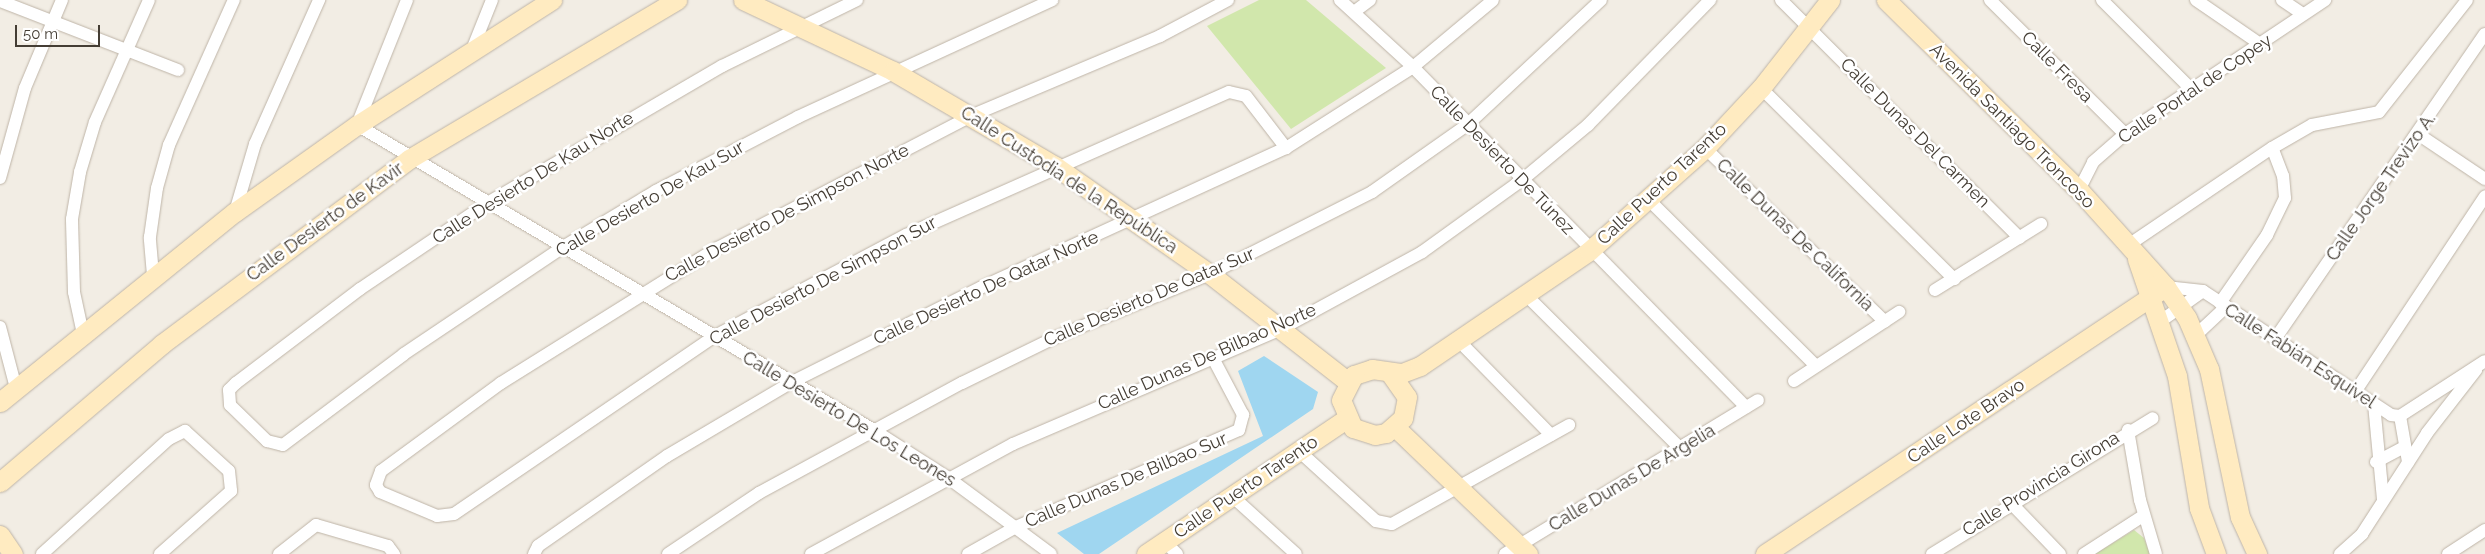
<!DOCTYPE html>
<html>
<head>
<meta charset="utf-8">
<style>
	body { margin:0 }
	#map { position:relative; width:2485px; height:554px; overflow:hidden; background:#f2ede4; font-family:Raleway,sans-serif }
	div>[style] { position:absolute }
	[style*='--x'] { left:calc(var(--x)*1px); top:calc(var(--y)*1px); width:calc(var(--w)*1px); rotate:calc(var(--a)*1deg) }
	.green>* { inset:0; background:#d1e7ac }
	.water>* { inset:0; background:#9fd6f0 }
	.roads { filter:drop-shadow(0 0 1px #beb4a7) drop-shadow(0 0 1px #beb4a7) }
	.street>* { height:12px; margin:-6px; padding:0 6px; transform-origin:6px; border-radius:6px; background:#fff }
	.secondary>* { height:19px; margin:-9.5px; padding:0 9.5px; transform-origin:9.5px; border-radius:9.5px; background:#ffebc1 }
	span { translate:-50% -50%; white-space:nowrap; text-align:center; line-height:1.15; -webkit-text-stroke:5px #fff; paint-order:stroke }
	.street-label { font-size:18px; color:#443d34 }
	.scale { position:absolute; left:15px; top:25px; width:85px; height:22px; box-sizing:border-box; border:2px solid #443d34; border-top:0; padding-left:6px; font-size:15px; line-height:18px; white-space:nowrap; color:#443d34; -webkit-text-stroke:4px #fff; paint-order:stroke }
</style>
</head>
<body>
<div id="map">
	<div class="green">
		<i style="clip-path:polygon(1259px 0,1306px 0,1386px 68px,1291px 129px,1207px 26px)"></i>
		<i style="clip-path:polygon(2134px 530px,2144px 538px,2150px 554px,2095px 554px)"></i>
	</div>
	<div class="water">
		<i style="clip-path:polygon(1264px 356px,1318px 392px,1313px 409px,1099px 554px,1084px 554px,1057px 533px,1263px 436px,1238px 371px)"></i>
	</div>
	<div class="roads">
		<div class="street">
			<i style="--x:407;--y:0;--w:135;--a:111.8"></i>
			<i style="--x:357;--y:125;--w:598;--a:30.55"></i>
			<i style="--x:872;--y:429;--w:89;--a:32.6"></i>
			<i style="--x:947;--y:477;--w:129;--a:36.5"></i>
			<i style="--x:857;--y:0;--w:150;--a:153.9"></i>
			<i style="--x:722;--y:66;--w:273;--a:149.7"></i>
			<i style="--x:486;--y:204;--w:152;--a:146"></i>
			<i style="--x:360;--y:289;--w:156;--a:142.8"></i>
			<i style="--x:236;--y:383;--w:10;--a:135"></i>
			<i style="--x:229;--y:390;--w:15;--a:86"></i>
			<i style="--x:230;--y:405;--w:52;--a:44.2"></i>
			<i style="--x:267;--y:441;--w:16;--a:14"></i>
			<i style="--x:283;--y:445;--w:151;--a:-36.9"></i>
			<i style="--x:404;--y:354;--w:192;--a:-33.9"></i>
			<i style="--x:563;--y:247;--w:109;--a:-31.1"></i>
			<i style="--x:656;--y:191;--w:160;--a:-27.5"></i>
			<i style="--x:798;--y:117;--w:280;--a:-24.7"></i>
			<i style="--x:1228;--y:0;--w:77;--a:152.1"></i>
			<i style="--x:1160;--y:36;--w:203;--a:157.1"></i>
			<i style="--x:973;--y:115;--w:288;--a:152.5"></i>
			<i style="--x:717;--y:248;--w:255;--a:148"></i>
			<i style="--x:501;--y:383;--w:149;--a:143.7"></i>
			<i style="--x:381;--y:471;--w:15;--a:110"></i>
			<i style="--x:376;--y:485;--w:8;--a:60"></i>
			<i style="--x:380;--y:492;--w:62;--a:22.8"></i>
			<i style="--x:437;--y:516;--w:17;--a:-7"></i>
			<i style="--x:454;--y:514;--w:314;--a:-34.3"></i>
			<i style="--x:713;--y:337;--w:218;--a:-27.9"></i>
			<i style="--x:906;--y:235;--w:353;--a:-23.9"></i>
			<i style="--x:1229;--y:92;--w:17;--a:13"></i>
			<i style="--x:1246;--y:96;--w:66;--a:52.4"></i>
			<i style="--x:1340;--y:0;--w:99;--a:42.5"></i>
			<i style="--x:1413;--y:67;--w:476;--a:45.6"></i>
			<i style="--x:1781;--y:0;--w:337;--a:44.9"></i>
			<i style="--x:1990;--y:0;--w:190;--a:44.8"></i>
			<i style="--x:2102;--y:0;--w:126;--a:45"></i>
			<i style="--x:2196;--y:0;--w:78;--a:34.5"></i>
			<i style="--x:2282;--y:0;--w:25;--a:34"></i>
			<i style="--x:0;--y:1;--w:191;--a:21.2"></i>
			<i style="--x:1354;--y:12;--w:20;--a:-37"></i>
			<i style="--x:472;--y:50;--w:54;--a:-68.2"></i>
			<i style="--x:1761;--y:88;--w:272;--a:44.7"></i>
			<i style="--x:2418;--y:134;--w:81;--a:33.9"></i>
			<i style="--x:1705;--y:148;--w:250;--a:44"></i>
			<i style="--x:0;--y:178;--w:93;--a:-74.5"></i>
			<i style="--x:25;--y:88;--w:95;--a:-67.2"></i>
			<i style="--x:2079;--y:190;--w:31;--a:-63"></i>
			<i style="--x:2093;--y:162;--w:43;--a:-41.2"></i>
			<i style="--x:2125;--y:134;--w:241;--a:-33.8"></i>
			<i style="--x:1650;--y:201;--w:234;--a:44.8"></i>
			<i style="--x:235;--y:212;--w:71;--a:-73.6"></i>
			<i style="--x:255;--y:144;--w:158;--a:-66"></i>
			<i style="--x:2127;--y:246;--w:175;--a:-34.1"></i>
			<i style="--x:153;--y:275;--w:38;--a:-95"></i>
			<i style="--x:150;--y:237;--w:49;--a:-81.9"></i>
			<i style="--x:157;--y:188;--w:45;--a:-74.4"></i>
			<i style="--x:169;--y:145;--w:159;--a:-65.9"></i>
			<i style="--x:2166;--y:287;--w:37;--a:6"></i>
			<i style="--x:2203;--y:291;--w:225;--a:33.4"></i>
			<i style="--x:2391;--y:415;--w:9;--a:6"></i>
			<i style="--x:1935;--y:290;--w:125;--a:-31.9"></i>
			<i style="--x:1527;--y:296;--w:217;--a:44.8"></i>
			<i style="--x:2220;--y:303;--w:83;--a:-55.3"></i>
			<i style="--x:2267;--y:235;--w:41;--a:-64.1"></i>
			<i style="--x:2285;--y:198;--w:22;--a:-95"></i>
			<i style="--x:2283;--y:176;--w:30;--a:-111"></i>
			<i style="--x:2272;--y:148;--w:46;--a:-29.9"></i>
			<i style="--x:2312;--y:125;--w:68;--a:-11"></i>
			<i style="--x:2379;--y:112;--w:142;--a:-51.8"></i>
			<i style="--x:2158;--y:323;--w:55;--a:-35.4"></i>
			<i style="--x:0;--y:327;--w:63;--a:75.3"></i>
			<i style="--x:83;--y:334;--w:43;--a:-102.1"></i>
			<i style="--x:74;--y:292;--w:73;--a:-91.6"></i>
			<i style="--x:72;--y:219;--w:48;--a:-80.3"></i>
			<i style="--x:80;--y:172;--w:52;--a:-73.3"></i>
			<i style="--x:95;--y:122;--w:133;--a:-66.1"></i>
			<i style="--x:2197;--y:334;--w:40;--a:-43"></i>
			<i style="--x:2275;--y:339;--w:370;--a:-55.5"></i>
			<i style="--x:1460;--y:342;--w:130;--a:45.6"></i>
			<i style="--x:1794;--y:381;--w:126;--a:-33.3"></i>
			<i style="--x:2355;--y:392;--w:235;--a:-56.4"></i>
			<i style="--x:2374;--y:404;--w:96;--a:84.6"></i>
			<i style="--x:2400;--y:416;--w:101;--a:-32.9"></i>
			<i style="--x:2400;--y:416;--w:47;--a:80.1"></i>
			<i style="--x:2128;--y:430;--w:71;--a:80.3"></i>
			<i style="--x:2140;--y:500;--w:56;--a:73.5"></i>
			<i style="--x:1299;--y:451;--w:104;--a:42.3"></i>
			<i style="--x:1376;--y:521;--w:16;--a:11"></i>
			<i style="--x:1392;--y:524;--w:203;--a:-29.2"></i>
			<i style="--x:2376;--y:462;--w:32;--a:-28"></i>
			<i style="--x:1232;--y:496;--w:86;--a:42.2"></i>
			<i style="--x:2010;--y:502;--w:72;--a:46.1"></i>
			<i style="--x:1165;--y:542;--w:17;--a:45"></i>
			<i style="--x:42;--y:554;--w:171;--a:-42.2"></i>
			<i style="--x:169;--y:439;--w:18;--a:-27"></i>
			<i style="--x:185;--y:431;--w:59;--a:42.3"></i>
			<i style="--x:229;--y:471;--w:20;--a:84"></i>
			<i style="--x:231;--y:491;--w:95;--a:138.4"></i>
			<i style="--x:279;--y:554;--w:47;--a:-38.1"></i>
			<i style="--x:316;--y:525;--w:75;--a:16.3"></i>
			<i style="--x:388;--y:546;--w:10;--a:53"></i>
			<i style="--x:534;--y:554;--w:9;--a:-63"></i>
			<i style="--x:538;--y:546;--w:157;--a:-34.9"></i>
			<i style="--x:667;--y:456;--w:145;--a:-30.6"></i>
			<i style="--x:792;--y:382;--w:212;--a:-26.6"></i>
			<i style="--x:982;--y:287;--w:334;--a:-24.6"></i>
			<i style="--x:1286;--y:148;--w:151;--a:-32.5"></i>
			<i style="--x:1413;--y:67;--w:104;--a:-39.9"></i>
			<i style="--x:668;--y:554;--w:110;--a:-33.8"></i>
			<i style="--x:759;--y:493;--w:231;--a:-28.5"></i>
			<i style="--x:962;--y:383;--w:105;--a:-26.1"></i>
			<i style="--x:1056;--y:337;--w:166;--a:-22.2"></i>
			<i style="--x:1210;--y:274;--w:182;--a:-26.8"></i>
			<i style="--x:1372;--y:192;--w:116;--a:-35.2"></i>
			<i style="--x:1467;--y:125;--w:183;--a:-43"></i>
			<i style="--x:811;--y:554;--w:230;--a:-28.6"></i>
			<i style="--x:1013;--y:444;--w:292;--a:-23.2"></i>
			<i style="--x:1281;--y:329;--w:161;--a:-28.6"></i>
			<i style="--x:1422;--y:252;--w:123;--a:-35.8"></i>
			<i style="--x:1522;--y:180;--w:86;--a:-39.8"></i>
			<i style="--x:1588;--y:125;--w:175;--a:-45.7"></i>
			<i style="--x:968;--y:554;--w:55;--a:-29.4"></i>
			<i style="--x:1016;--y:527;--w:243;--a:-23.5"></i>
			<i style="--x:1239;--y:430;--w:16;--a:-75"></i>
			<i style="--x:1243;--y:415;--w:64;--a:-117.8"></i>
			<i style="--x:1505;--y:554;--w:296;--a:-31.3"></i>
			<i style="--x:1932;--y:554;--w:259;--a:-31.6"></i>
			<i style="--x:2084;--y:554;--w:70;--a:-32.8"></i>
			<i style="--x:2340;--y:554;--w:30;--a:-42"></i>
			<i style="--x:2362;--y:534;--w:120;--a:-57.2"></i>
			<i style="--x:2427;--y:433;--w:80;--a:-52.1"></i>
			<i style="--x:2448;--y:554;--w:44;--a:-33"></i>
		</div>
		<div class="secondary">
			<i style="--x:743;--y:0;--w:166;--a:25.3"></i>
			<i style="--x:893;--y:71;--w:188;--a:30.4"></i>
			<i style="--x:1055;--y:166;--w:189;--a:34.9"></i>
			<i style="--x:1210;--y:274;--w:175;--a:38"></i>
			<i style="--x:1886;--y:0;--w:271;--a:44.6"></i>
			<i style="--x:2079;--y:190;--w:130;--a:48.1"></i>
			<i style="--x:2166;--y:287;--w:37;--a:56"></i>
			<i style="--x:2187;--y:318;--w:56;--a:66.7"></i>
			<i style="--x:2209;--y:369;--w:151;--a:78.2"></i>
			<i style="--x:2240;--y:517;--w:41;--a:65.3"></i>
			<i style="--x:2137;--y:259;--w:124;--a:71.1"></i>
			<i style="--x:2177;--y:376;--w:134;--a:80.5"></i>
			<i style="--x:2199;--y:508;--w:49;--a:69.7"></i>
			<i style="--x:1390;--y:373;--w:29;--a:55"></i>
			<i style="--x:1407;--y:397;--w:21;--a:101"></i>
			<i style="--x:1403;--y:418;--w:23;--a:139"></i>
			<i style="--x:1386;--y:433;--w:11;--a:170"></i>
			<i style="--x:1375;--y:435;--w:23;--a:-162"></i>
			<i style="--x:1353;--y:428;--w:30;--a:-113"></i>
			<i style="--x:1341;--y:400;--w:28;--a:-63"></i>
			<i style="--x:1354;--y:375;--w:19;--a:-18"></i>
			<i style="--x:1372;--y:369;--w:30;--a:8"></i>
			<i style="--x:1402;--y:373;--w:19;--a:-21"></i>
			<i style="--x:1420;--y:366;--w:204;--a:-34.2"></i>
			<i style="--x:1589;--y:251;--w:155;--a:-41.6"></i>
			<i style="--x:1705;--y:148;--w:82;--a:-47"></i>
			<i style="--x:1761;--y:88;--w:112;--a:-51.9"></i>
			<i style="--x:0;--y:402;--w:302;--a:-39"></i>
			<i style="--x:235;--y:212;--w:150;--a:-35.5"></i>
			<i style="--x:357;--y:125;--w:232;--a:-32.7"></i>
			<i style="--x:1395;--y:427;--w:184;--a:43.7"></i>
			<i style="--x:0;--y:482;--w:213;--a:-40.4"></i>
			<i style="--x:162;--y:344;--w:309;--a:-36.8"></i>
			<i style="--x:409;--y:159;--w:312;--a:-30.7"></i>
			<i style="--x:0;--y:535;--w:23;--a:56"></i>
			<i style="--x:1146;--y:554;--w:241;--a:-34"></i>
			<i style="--x:1765;--y:554;--w:482;--a:-33.7"></i>
		</div>
	</div>
	<div class="street-label">
		<span style="left:2057px;top:67px;rotate:45deg">Calle Fresa</span>
		<span style="left:2195px;top:89px;rotate:-34deg">Calle Portal de Copey</span>
		<span style="left:2012px;top:126px;rotate:45deg">Avenida Santiago Troncoso</span>
		<span style="left:1915px;top:133px;rotate:45deg">Calle Dunas Del Carmen</span>
		<span style="left:1502px;top:160px;rotate:46deg">Calle Desierto De Túnez</span>
		<span style="left:533px;top:178px;rotate:-32deg">Calle Desierto De Kau Norte</span>
		<span style="left:1069px;top:180px;rotate:33deg">Calle Custodia de la República</span>
		<span style="left:1662px;top:184px;rotate:-43deg">Calle Puerto Tarento</span>
		<span style="left:2381px;top:187px;rotate:-55deg">Calle Jorge Trevizo A.</span>
		<span style="left:650px;top:199px;rotate:-30deg">Calle Desierto De Kau Sur</span>
		<span style="left:787px;top:213px;rotate:-28deg">Calle Desierto De Simpson Norte</span>
		<span style="left:325px;top:222px;rotate:-36deg">Calle Desierto de Kavir</span>
		<span style="left:1795px;top:235px;rotate:44deg">Calle Dunas De California</span>
		<span style="left:823px;top:281px;rotate:-28deg">Calle Desierto De Simpson Sur</span>
		<span style="left:986px;top:288px;rotate:-25deg">Calle Desierto De Qatar Norte</span>
		<span style="left:1149px;top:297px;rotate:-23deg">Calle Desierto De Qatar Sur</span>
		<span style="left:2300px;top:356px;rotate:33deg">Calle Fabián Esquivel</span>
		<span style="left:1207px;top:357px;rotate:-24deg">Calle Dunas De Bilbao Norte</span>
		<span style="left:849px;top:419px;rotate:31deg">Calle Desierto De Los Leones</span>
		<span style="left:1966px;top:421px;rotate:-34deg">Calle Lote Bravo</span>
		<span style="left:1632px;top:478px;rotate:-31deg">Calle Dunas De Argelia</span>
		<span style="left:1126px;top:480px;rotate:-23deg">Calle Dunas De Bilbao Sur</span>
		<span style="left:2041px;top:484px;rotate:-32deg">Calle Provincia Girona</span>
		<span style="left:1246px;top:487px;rotate:-34deg">Calle Puerto Tarento</span>
	</div>
	<div class="scale">50 m</div>
</div>
</body>
</html>
